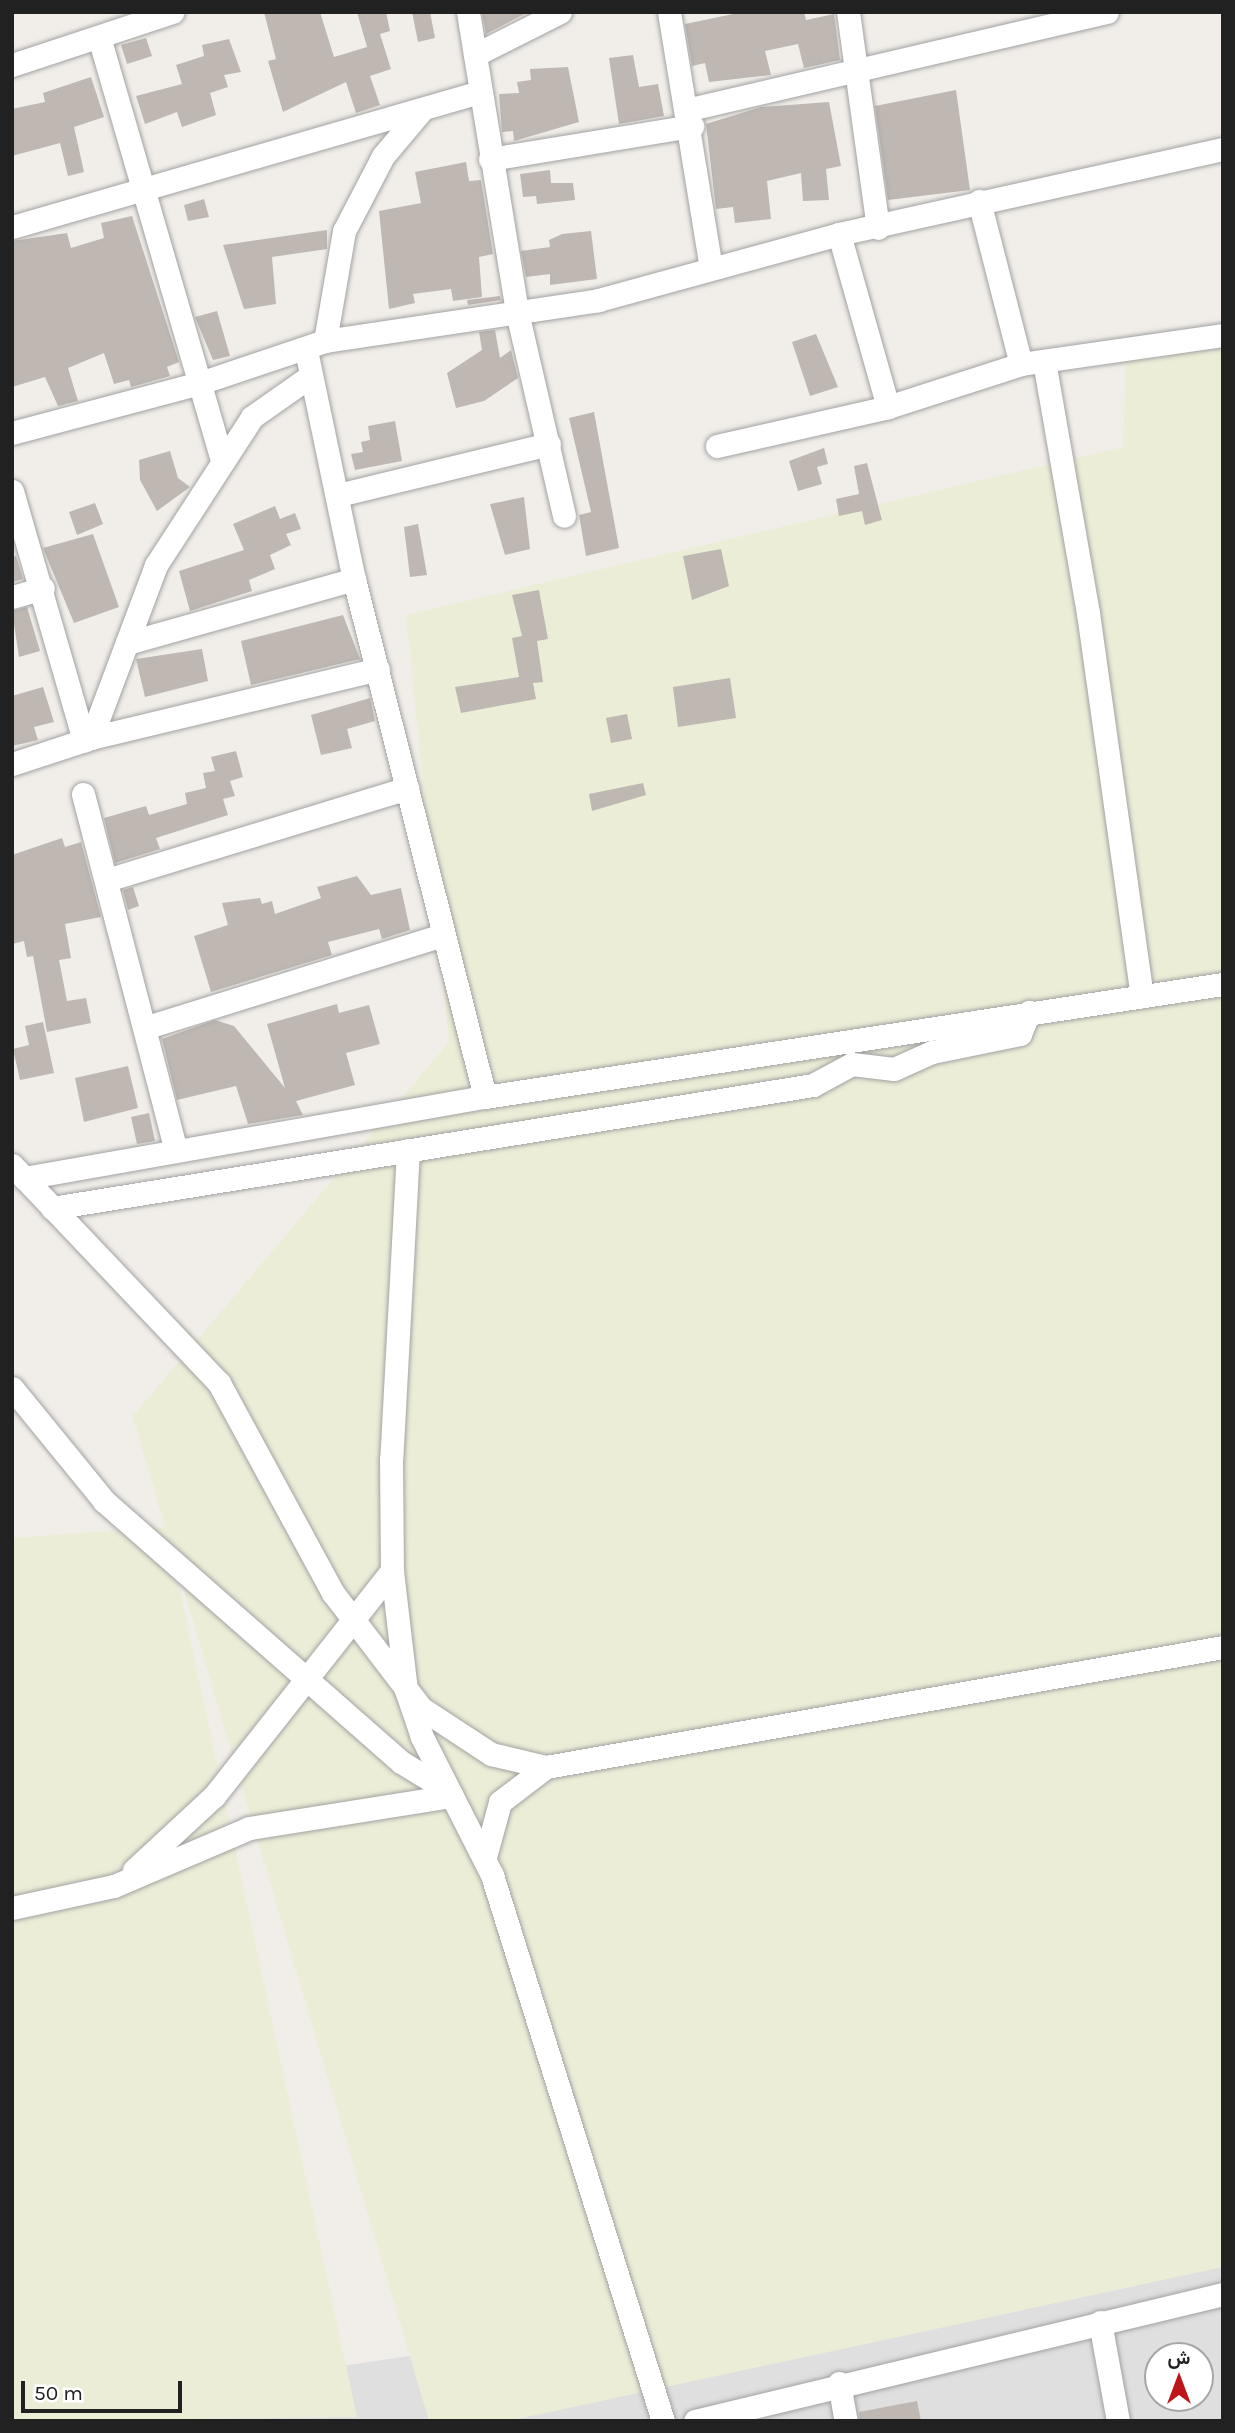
<!DOCTYPE html>
<html>
<head>
<meta charset="utf-8">
<style>
	body { margin:0 }
	#map { position:relative; width:1235px; height:2433px; overflow:hidden; background:#f1eee9; font-family:Karla,Vazirmatn,sans-serif }
	div>[style] { position:absolute }
	[style*='--x'] { left:calc(var(--x)*1px); top:calc(var(--y)*1px); width:calc(var(--w)*1px); rotate:calc(var(--a)*1deg) }
	.residential>* { inset:0; background:#dfdfdf }
	.farmland>* { inset:0; background:#ecedd7 }
	.building>* { inset:0; background:#beb7b2 }
	.roads { filter:drop-shadow(0 0 2px #a2a2a2) drop-shadow(0 0 2px #a2a2a2) }
	.minor>* { height:23px; margin:-11.5px; padding:0 11.5px; transform-origin:11.5px; border-radius:11.5px; background:#fff }
	span { translate:-50% -50%; white-space:nowrap; text-align:center; line-height:1.15; -webkit-text-stroke:5px #fff; paint-order:stroke }
	.frame { position:absolute; inset:0; border:14px solid #212121; pointer-events:none }
	.north { position:absolute; left:1144px; top:2342px; width:70px; height:70px; box-sizing:border-box; background:#fff; border:2px solid #a6a6a6; border-radius:50%; rotate:0deg; font-size:19px; font-weight:700; line-height:28px; text-align:center; color:#212121 }
	.north::after { content:''; display:block; margin:auto; width:24px; height:32px; background:#bd161a; clip-path:polygon(50% 0,100% 100%,50% 72%,0 100%) }
	.scale { position:absolute; left:21px; top:2381px; width:161px; height:32px; box-sizing:border-box; border:4px solid #212121; border-top:0; padding-left:9px; font-size:21px; line-height:24px; white-space:nowrap; color:#212121; -webkit-text-stroke:5px #fff; paint-order:stroke }
</style>
</head>
<body>
<div id="map">
	<div class="residential">
		<i style="clip-path:polygon(evenodd,1223px 2235px,1223px 2421px,12px 2421px,12px 2415px,1223px 2235px,1158px 2356px,1200px 2356px,1200px 2398px,1158px 2398px,1158px 2356px)"></i>
	</div>
	<div class="farmland">
		<i style="clip-path:polygon(1223px 328px,1223px 2267px,508px 2421px,429px 2421px,169px 1540px,357px 2417px,12px 2421px,12px 1538px,165px 1527px,133px 1416px,449px 1042px,406px 615px,1123px 447px,1127px 336px)"></i>
	</div>
	<div class="building">
		<i style="clip-path:polygon(264px 12px,320px 12px,334px 57px,367px 47px,357px 12px,386px 12px,390px 31px,380px 34px,391px 69px,370px 76px,380px 105px,356px 113px,346px 82px,283px 112px,268px 61px,276px 59px)"></i>
		<i style="clip-path:polygon(412px 12px,430px 12px,435px 38px,418px 42px)"></i>
		<i style="clip-path:polygon(482px 12px,528px 12px,486px 34px)"></i>
		<i style="clip-path:polygon(743px 12px,804px 12px,806px 20px,834px 14px,840px 60px,804px 68px,798px 44px,765px 51px,771px 75px,709px 82px,705px 63px,692px 66px,685px 24px)"></i>
		<i style="clip-path:polygon(146px 38px,152px 56px,127px 64px,121px 45px)"></i>
		<i style="clip-path:polygon(229px 39px,241px 72px,224px 75px,228px 87px,210px 93px,216px 115px,182px 127px,177px 112px,145px 124px,136px 96px,182px 84px,176px 65px,204px 56px,202px 45px)"></i>
		<i style="clip-path:polygon(633px 55px,639px 87px,658px 84px,664px 116px,619px 124px,609px 58px)"></i>
		<i style="clip-path:polygon(568px 67px,579px 122px,514px 141px,513px 131px,502px 132px,499px 94px,519px 93px,517px 82px,531px 80px,530px 69px)"></i>
		<i style="clip-path:polygon(91px 77px,104px 117px,74px 127px,84px 172px,68px 176px,60px 143px,12px 156px,12px 109px,45px 102px,43px 93px)"></i>
		<i style="clip-path:polygon(956px 90px,970px 190px,888px 200px,875px 106px)"></i>
		<i style="clip-path:polygon(829px 102px,841px 166px,826px 169px,829px 200px,803px 201px,801px 173px,767px 181px,771px 219px,735px 223px,733px 207px,716px 209px,706px 124px,761px 107px)"></i>
		<i style="clip-path:polygon(466px 162px,469px 181px,481px 180px,493px 254px,479px 257px,482px 297px,453px 301px,451px 289px,413px 294px,415px 303px,389px 309px,379px 211px,421px 203px,415px 172px)"></i>
		<i style="clip-path:polygon(550px 170px,551px 183px,573px 183px,575px 200px,537px 204px,536px 196px,523px 197px,520px 174px)"></i>
		<i style="clip-path:polygon(204px 199px,209px 217px,188px 221px,184px 205px)"></i>
		<i style="clip-path:polygon(132px 216px,179px 362px,167px 367px,170px 376px,131px 387px,129px 380px,114px 384px,104px 353px,68px 368px,78px 401px,58px 406px,45px 377px,12px 387px,12px 241px,67px 233px,71px 248px,104px 238px,101px 223px)"></i>
		<i style="clip-path:polygon(327px 230px,327px 249px,272px 257px,276px 304px,244px 309px,223px 245px)"></i>
		<i style="clip-path:polygon(591px 231px,597px 279px,550px 285px,550px 274px,526px 277px,521px 251px,550px 247px,549px 240px,562px 234px)"></i>
		<i style="clip-path:polygon(500px 296px,501px 300px,468px 305px,467px 300px)"></i>
		<i style="clip-path:polygon(217px 311px,230px 356px,213px 360px,195px 317px)"></i>
		<i style="clip-path:polygon(495px 330px,500px 358px,511px 350px,518px 378px,484px 401px,456px 408px,447px 373px,482px 350px,479px 332px)"></i>
		<i style="clip-path:polygon(816px 334px,838px 387px,810px 396px,792px 342px)"></i>
		<i style="clip-path:polygon(594px 412px,619px 548px,586px 556px,579px 515px,591px 512px,569px 418px)"></i>
		<i style="clip-path:polygon(395px 421px,402px 461px,355px 470px,351px 454px,363px 452px,361px 442px,370px 440px,368px 426px)"></i>
		<i style="clip-path:polygon(824px 448px,828px 464px,817px 467px,822px 484px,798px 491px,789px 461px)"></i>
		<i style="clip-path:polygon(170px 451px,178px 478px,190px 487px,157px 511px,140px 480px,139px 460px)"></i>
		<i style="clip-path:polygon(867px 463px,882px 520px,865px 525px,862px 511px,839px 516px,836px 499px,859px 494px,854px 466px)"></i>
		<i style="clip-path:polygon(524px 497px,530px 549px,505px 555px,490px 504px)"></i>
		<i style="clip-path:polygon(95px 503px,103px 524px,77px 535px,69px 512px)"></i>
		<i style="clip-path:polygon(275px 506px,280px 519px,295px 513px,301px 529px,286px 534px,291px 545px,270px 555px,275px 569px,249px 580px,252px 591px,190px 611px,179px 571px,244px 550px,233px 524px)"></i>
		<i style="clip-path:polygon(418px 524px,427px 575px,410px 577px,404px 527px)"></i>
		<i style="clip-path:polygon(93px 534px,119px 607px,74px 623px,43px 548px)"></i>
		<i style="clip-path:polygon(721px 549px,729px 586px,692px 600px,683px 556px)"></i>
		<i style="clip-path:polygon(16px 556px,23px 579px,12px 582px,12px 557px)"></i>
		<i style="clip-path:polygon(539px 590px,548px 639px,537px 641px,543px 682px,533px 683px,536px 699px,461px 713px,455px 687px,519px 677px,512px 638px,522px 636px,512px 595px)"></i>
		<i style="clip-path:polygon(27px 607px,40px 651px,19px 657px,12px 611px)"></i>
		<i style="clip-path:polygon(343px 615px,360px 659px,251px 685px,241px 641px)"></i>
		<i style="clip-path:polygon(202px 649px,208px 681px,145px 697px,136px 659px)"></i>
		<i style="clip-path:polygon(730px 678px,736px 718px,678px 727px,673px 687px)"></i>
		<i style="clip-path:polygon(43px 687px,54px 722px,34px 727px,38px 740px,12px 746px,12px 696px)"></i>
		<i style="clip-path:polygon(370px 698px,375px 721px,347px 729px,352px 748px,321px 755px,311px 715px)"></i>
		<i style="clip-path:polygon(627px 714px,632px 739px,611px 743px,606px 718px)"></i>
		<i style="clip-path:polygon(236px 751px,243px 777px,230px 781px,235px 796px,223px 799px,228px 815px,156px 838px,160px 849px,115px 863px,104px 818px,146px 806px,149px 815px,187px 804px,185px 793px,206px 788px,203px 773px,215px 771px,211px 757px)"></i>
		<i style="clip-path:polygon(643px 783px,646px 795px,592px 811px,589px 794px)"></i>
		<i style="clip-path:polygon(62px 838px,65px 847px,81px 842px,101px 917px,65px 924px,71px 958px,59px 960px,67px 1001px,86px 998px,91px 1023px,47px 1032px,33px 956px,27px 957px,24px 941px,12px 944px,12px 855px)"></i>
		<i style="clip-path:polygon(357px 876px,371px 895px,401px 888px,410px 930px,382px 939px,379px 929px,328px 942px,332px 955px,211px 992px,194px 936px,228px 925px,222px 903px,260px 898px,262px 904px,272px 901px,275px 914px,321px 898px,317px 887px)"></i>
		<i style="clip-path:polygon(133px 887px,139px 906px,128px 910px,123px 890px)"></i>
		<i style="clip-path:polygon(337px 1004px,339px 1013px,369px 1005px,380px 1044px,346px 1053px,355px 1085px,296px 1101px,303px 1115px,248px 1124px,236px 1086px,177px 1100px,162px 1039px,215px 1020px,234px 1026px,285px 1088px,267px 1024px)"></i>
		<i style="clip-path:polygon(43px 1022px,54px 1073px,20px 1080px,13px 1049px,29px 1045px,25px 1026px)"></i>
		<i style="clip-path:polygon(128px 1066px,138px 1108px,84px 1122px,75px 1078px)"></i>
		<i style="clip-path:polygon(149px 1113px,155px 1141px,137px 1144px,131px 1117px)"></i>
		<i style="clip-path:polygon(917px 2401px,921px 2421px,860px 2421px,859px 2412px)"></i>
	</div>
	<div class="roads">
		<div class="minor">
			<i style="--x:468;--y:12;--w:44;--a:80.8"></i>
			<i style="--x:560;--y:12;--w:95;--a:153.2"></i>
			<i style="--x:475;--y:55;--w:260;--a:80.7"></i>
			<i style="--x:517;--y:312;--w:209;--a:77"></i>
			<i style="--x:669;--y:12;--w:259;--a:80.7"></i>
			<i style="--x:848;--y:12;--w:218;--a:82.1"></i>
			<i style="--x:99;--y:37;--w:440;--a:73.8"></i>
			<i style="--x:12;--y:65;--w:169;--a:-18.3"></i>
			<i style="--x:690;--y:109;--w:428;--a:-13.1"></i>
			<i style="--x:490;--y:159;--w:205;--a:-9.3"></i>
			<i style="--x:979;--y:201;--w:168;--a:75.6"></i>
			<i style="--x:12;--y:227;--w:486;--a:-16.1"></i>
			<i style="--x:839;--y:234;--w:180;--a:74.2"></i>
			<i style="--x:325;--y:341;--w:112;--a:-80.2"></i>
			<i style="--x:344;--y:231;--w:85;--a:-62.5"></i>
			<i style="--x:383;--y:156;--w:59;--a:-49.8"></i>
			<i style="--x:306;--y:350;--w:234;--a:78.2"></i>
			<i style="--x:354;--y:579;--w:534;--a:75.81"></i>
			<i style="--x:1044;--y:361;--w:256;--a:80.1"></i>
			<i style="--x:1088;--y:613;--w:387;--a:82"></i>
			<i style="--x:12;--y:433;--w:195;--a:-14.9"></i>
			<i style="--x:200;--y:383;--w:132;--a:-18.6"></i>
			<i style="--x:325;--y:341;--w:276;--a:-8.5"></i>
			<i style="--x:598;--y:300;--w:250;--a:-15.3"></i>
			<i style="--x:839;--y:234;--w:393;--a:-12.5"></i>
			<i style="--x:717;--y:446;--w:175;--a:-12.8"></i>
			<i style="--x:888;--y:407;--w:140;--a:-17.9"></i>
			<i style="--x:1021;--y:364;--w:204;--a:-8.2"></i>
			<i style="--x:12;--y:491;--w:260;--a:73.9"></i>
			<i style="--x:338;--y:495;--w:217;--a:-13.6"></i>
			<i style="--x:12;--y:597;--w:32;--a:-16"></i>
			<i style="--x:127;--y:643;--w:236;--a:-15.7"></i>
			<i style="--x:91;--y:738;--w:185;--a:-69.4"></i>
			<i style="--x:156;--y:565;--w:176;--a:-57"></i>
			<i style="--x:252;--y:417;--w:70;--a:-35.1"></i>
			<i style="--x:12;--y:764;--w:83;--a:-18.2"></i>
			<i style="--x:91;--y:738;--w:295;--a:-13.5"></i>
			<i style="--x:83;--y:794;--w:368;--a:75.4"></i>
			<i style="--x:107;--y:880;--w:314;--a:-17"></i>
			<i style="--x:147;--y:1027;--w:309;--a:-17.3"></i>
			<i style="--x:408;--y:1150;--w:309;--a:93.1"></i>
			<i style="--x:391;--y:1459;--w:112;--a:89.5"></i>
			<i style="--x:392;--y:1571;--w:120;--a:83.3"></i>
			<i style="--x:406;--y:1690;--w:50;--a:71.2"></i>
			<i style="--x:422;--y:1737;--w:155;--a:63.1"></i>
			<i style="--x:492;--y:1875;--w:572;--a:72.61"></i>
			<i style="--x:12;--y:1165;--w:301;--a:46.5"></i>
			<i style="--x:219;--y:1383;--w:239;--a:61.5"></i>
			<i style="--x:333;--y:1593;--w:145;--a:52.6"></i>
			<i style="--x:421;--y:1708;--w:84;--a:33.3"></i>
			<i style="--x:491;--y:1754;--w:57;--a:13.3"></i>
			<i style="--x:24;--y:1178;--w:468;--a:-10"></i>
			<i style="--x:485;--y:1097;--w:747;--a:-8.71"></i>
			<i style="--x:52;--y:1208;--w:771;--a:-9.18"></i>
			<i style="--x:813;--y:1085;--w:44;--a:-28.3"></i>
			<i style="--x:852;--y:1064;--w:42;--a:6.8"></i>
			<i style="--x:894;--y:1069;--w:42;--a:-24.1"></i>
			<i style="--x:932;--y:1052;--w:90;--a:-11.6"></i>
			<i style="--x:1020;--y:1034;--w:24;--a:-68"></i>
			<i style="--x:12;--y:1388;--w:146;--a:50.8"></i>
			<i style="--x:104;--y:1501;--w:395;--a:41.3"></i>
			<i style="--x:401;--y:1762;--w:54;--a:31.3"></i>
			<i style="--x:485;--y:1857;--w:57;--a:-74.7"></i>
			<i style="--x:500;--y:1802;--w:58;--a:-37.3"></i>
			<i style="--x:546;--y:1767;--w:688;--a:-10.05"></i>
			<i style="--x:134;--y:1870;--w:109;--a:-42.8"></i>
			<i style="--x:214;--y:1796;--w:287;--a:-51.7"></i>
			<i style="--x:12;--y:1908;--w:104;--a:-12.2"></i>
			<i style="--x:114;--y:1886;--w:147;--a:-23.2"></i>
			<i style="--x:249;--y:1828;--w:205;--a:-9"></i>
			<i style="--x:1100;--y:2322;--w:101;--a:79.7"></i>
			<i style="--x:839;--y:2383;--w:39;--a:80"></i>
			<i style="--x:695;--y:2421;--w:543;--a:-13.52"></i>
		</div>
	</div>
	<div class="frame"></div>
	<div class="north">ش</div>
	<div class="scale">50 m</div>
</div>
</body>
</html>
